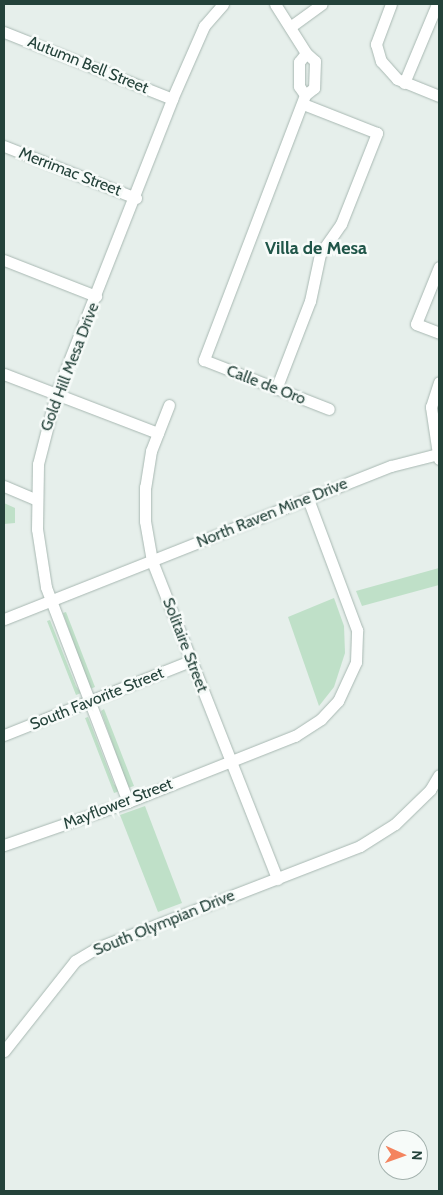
<!DOCTYPE html>
<html>
<head>
<meta charset="utf-8">
<style>
	body { margin:0 }
	#map { position:relative; width:443px; height:1195px; overflow:hidden; background:#e6efeb; font-family:Cabin,sans-serif }
	div>[style] { position:absolute }
	[style*='--x'] { left:calc(var(--x)*1px); top:calc(var(--y)*1px); width:calc(var(--w)*1px); rotate:calc(var(--a)*1deg) }
	.green>* { inset:0; background:#bfe0c8 }
	.roads { filter:drop-shadow(0 0 1px #a8b8b2) drop-shadow(0 0 1px #a8b8b2) }
	.street>* { height:11px; margin:-5.5px; padding:0 5.5px; transform-origin:5.5px; border-radius:5.5px; background:#fff }
	span { translate:-50% -50%; white-space:nowrap; text-align:center; line-height:1.15; -webkit-text-stroke:5px #f7fbf9; paint-order:stroke }
	.street-label { font-size:16px; color:#24423a }
	.neighbourhood-label { font-size:18px; color:#1f5548; font-weight:700 }
	.frame { position:absolute; inset:0; border:5px solid #24423a; pointer-events:none }
	.north { position:absolute; left:378px; top:1130px; width:50px; height:50px; box-sizing:border-box; background:#f7fbf9; border:1px solid #a3b1ad; border-radius:50%; rotate:92deg; font-size:14px; font-weight:700; line-height:20px; text-align:center; color:#24423a }
	.north::after { content:''; display:block; margin:auto; width:18px; height:22px; background:#f4845f; clip-path:polygon(50% 0,100% 100%,50% 72%,0 100%) }
</style>
</head>
<body>
<div id="map">
	<div class="green">
		<i style="clip-path:polygon(4px 503px,15px 508px,15px 523px,4px 524px)"></i>
		<i style="clip-path:polygon(439px 568px,439px 585px,362px 606px,356px 591px)"></i>
		<i style="clip-path:polygon(334px 598px,344px 626px,345px 653px,334px 687px,319px 706px,288px 617px)"></i>
		<i style="clip-path:polygon(66px 612px,95px 687px,90px 689px,63px 613px)"></i>
		<i style="clip-path:polygon(50px 620px,76px 686px,81px 693px,76px 695px,47px 621px)"></i>
		<i style="clip-path:polygon(104px 709px,134px 786px,128px 788px,101px 711px)"></i>
		<i style="clip-path:polygon(88px 717px,114px 784px,120px 791px,114px 793px,85px 718px)"></i>
		<i style="clip-path:polygon(145px 806px,182px 903px,158px 912px,120px 815px)"></i>
	</div>
	<div class="roads">
		<div class="street">
			<i style="--x:275;--y:4;--w:58;--a:57.7"></i>
			<i style="--x:306;--y:53;--w:12;--a:42"></i>
			<i style="--x:315;--y:61;--w:27;--a:92"></i>
			<i style="--x:314;--y:88;--w:11;--a:142"></i>
			<i style="--x:305;--y:95;--w:284;--a:110.9"></i>
			<i style="--x:204;--y:360;--w:134;--a:21.4"></i>
			<i style="--x:391;--y:4;--w:43;--a:110.6"></i>
			<i style="--x:376;--y:44;--w:18;--a:74"></i>
			<i style="--x:381;--y:61;--w:24;--a:48"></i>
			<i style="--x:397;--y:79;--w:45;--a:22"></i>
			<i style="--x:290;--y:27;--w:39;--a:-36"></i>
			<i style="--x:4;--y:32;--w:181;--a:21.7"></i>
			<i style="--x:404;--y:83;--w:86;--a:-67.3"></i>
			<i style="--x:305;--y:95;--w:11;--a:-124"></i>
			<i style="--x:299;--y:86;--w:24;--a:-90"></i>
			<i style="--x:299;--y:62;--w:11;--a:-52"></i>
			<i style="--x:4;--y:146;--w:142;--a:21.5"></i>
			<i style="--x:4;--y:260;--w:99;--a:21.4"></i>
			<i style="--x:439;--y:267;--w:61;--a:112"></i>
			<i style="--x:416;--y:324;--w:25;--a:21"></i>
			<i style="--x:4;--y:374;--w:165;--a:21"></i>
			<i style="--x:276;--y:389;--w:94;--a:-68.9"></i>
			<i style="--x:310;--y:301;--w:48;--a:-78"></i>
			<i style="--x:320;--y:254;--w:37;--a:-55"></i>
			<i style="--x:341;--y:224;--w:98;--a:-68.4"></i>
			<i style="--x:377;--y:133;--w:79;--a:-158.6"></i>
			<i style="--x:169;--y:405;--w:49;--a:111.4"></i>
			<i style="--x:151;--y:451;--w:36;--a:99"></i>
			<i style="--x:145;--y:487;--w:34;--a:90"></i>
			<i style="--x:145;--y:521;--w:41;--a:80.1"></i>
			<i style="--x:152;--y:561;--w:342;--a:68.5"></i>
			<i style="--x:438;--y:454;--w:48;--a:-98.5"></i>
			<i style="--x:431;--y:407;--w:26;--a:-72"></i>
			<i style="--x:4;--y:486;--w:34;--a:23"></i>
			<i style="--x:4;--y:619;--w:416;--a:-21.6"></i>
			<i style="--x:391;--y:466;--w:49;--a:-14.3"></i>
			<i style="--x:438;--y:454;--w:5;--a:79"></i>
			<i style="--x:4;--y:735;--w:200;--a:-21.7"></i>
			<i style="--x:128;--y:802;--w:230;--a:-110.9"></i>
			<i style="--x:46;--y:587;--w:59;--a:-98.8"></i>
			<i style="--x:37;--y:529;--w:65;--a:-89.1"></i>
			<i style="--x:38;--y:464;--w:72;--a:-75.6"></i>
			<i style="--x:56;--y:394;--w:317;--a:-68.5"></i>
			<i style="--x:172;--y:99;--w:80;--a:-66.3"></i>
			<i style="--x:204;--y:26;--w:29;--a:-49"></i>
			<i style="--x:4;--y:845;--w:131;--a:-19.1"></i>
			<i style="--x:128;--y:802;--w:180;--a:-21.6"></i>
			<i style="--x:295;--y:736;--w:31;--a:-33"></i>
			<i style="--x:321;--y:719;--w:25;--a:-47"></i>
			<i style="--x:338;--y:701;--w:43;--a:-65.2"></i>
			<i style="--x:356;--y:662;--w:32;--a:-88"></i>
			<i style="--x:357;--y:630;--w:140;--a:-110.5"></i>
			<i style="--x:4;--y:1051;--w:115;--a:-51.7"></i>
			<i style="--x:75;--y:961;--w:26;--a:-31"></i>
			<i style="--x:97;--y:948;--w:282;--a:-21.2"></i>
			<i style="--x:360;--y:846;--w:41;--a:-32.2"></i>
			<i style="--x:395;--y:824;--w:49;--a:-44.2"></i>
			<i style="--x:430;--y:790;--w:17;--a:-59"></i>
		</div>
	</div>
	<div class="street-label">
		<span style="left:88px;top:65px;rotate:22deg">Autumn Bell Street</span>
		<span style="left:70px;top:172px;rotate:21deg">Merrimac Street</span>
		<span style="left:70px;top:367px;rotate:-69deg">Gold Hill Mesa Drive</span>
		<span style="left:266px;top:385px;rotate:21deg">Calle de Oro</span>
		<span style="left:272px;top:513px;rotate:-22deg">North Raven Mine Drive</span>
		<span style="left:185px;top:645px;rotate:69deg">Solitaire Street</span>
		<span style="left:97px;top:699px;rotate:-22deg">South Favorite Street</span>
		<span style="left:118px;top:804px;rotate:-21deg">Mayflower Street</span>
		<span style="left:164px;top:923px;rotate:-22deg">South Olympian Drive</span>
	</div>
	<div class="neighbourhood-label">
		<span style="left:316px;top:248px">Villa de Mesa</span>
	</div>
	<div class="frame"></div>
	<div class="north">N</div>
</div>
</body>
</html>
